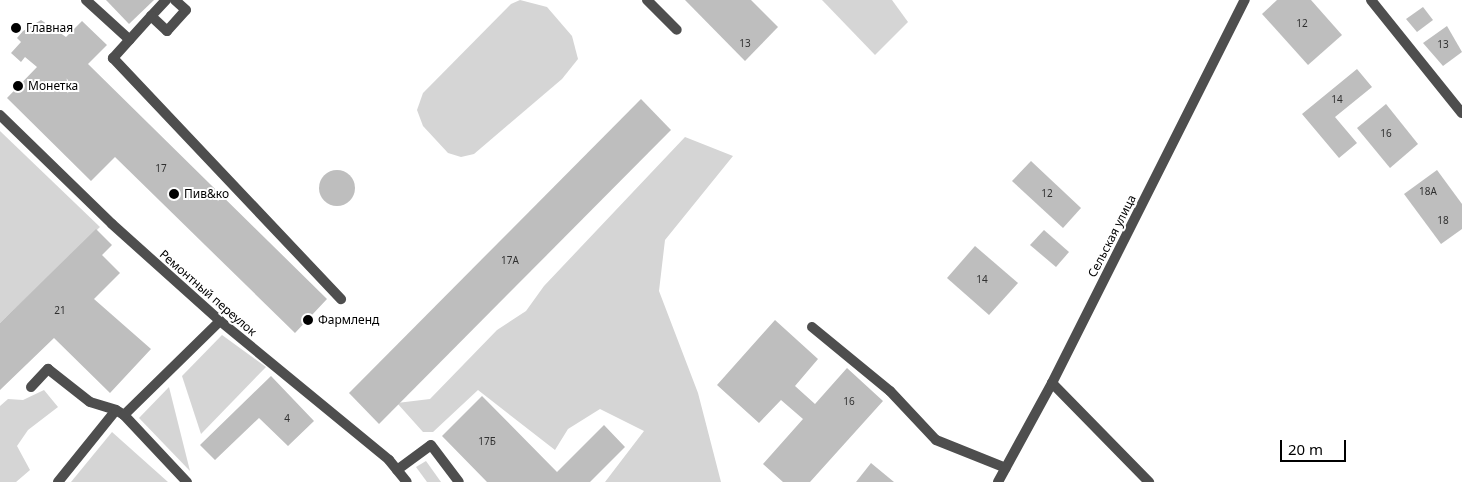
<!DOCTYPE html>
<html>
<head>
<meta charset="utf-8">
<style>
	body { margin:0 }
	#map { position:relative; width:1462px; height:482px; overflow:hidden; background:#fff; font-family:"Noto Sans",sans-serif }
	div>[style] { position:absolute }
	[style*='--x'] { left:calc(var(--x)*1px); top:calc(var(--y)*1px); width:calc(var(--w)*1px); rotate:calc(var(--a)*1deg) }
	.green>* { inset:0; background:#d5d5d5 }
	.building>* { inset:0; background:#bebebe }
	.round { border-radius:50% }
	.service>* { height:10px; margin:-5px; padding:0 5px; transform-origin:5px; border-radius:5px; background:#4e4e4e }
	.minor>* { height:10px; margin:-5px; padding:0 5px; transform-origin:5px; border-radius:5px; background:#4e4e4e }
	.tertiary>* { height:10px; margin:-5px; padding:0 5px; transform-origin:5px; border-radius:5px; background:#4e4e4e }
	.dots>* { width:14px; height:14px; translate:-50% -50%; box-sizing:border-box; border:2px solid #fff; border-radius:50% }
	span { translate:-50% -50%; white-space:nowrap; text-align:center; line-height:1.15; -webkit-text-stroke:4px #fff; paint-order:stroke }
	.number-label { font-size:10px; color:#303030 }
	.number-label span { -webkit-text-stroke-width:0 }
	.poi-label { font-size:12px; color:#000 }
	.left { translate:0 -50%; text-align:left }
	.street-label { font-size:12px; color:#000 }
	.scale { position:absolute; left:1280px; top:440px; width:66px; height:22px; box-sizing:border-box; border:2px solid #000; border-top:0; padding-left:6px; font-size:15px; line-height:18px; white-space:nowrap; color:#000; -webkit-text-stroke:4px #fff; paint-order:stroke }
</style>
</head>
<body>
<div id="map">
	<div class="green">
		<i style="clip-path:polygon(520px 0,547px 7px,572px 36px,578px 59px,562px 79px,474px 154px,461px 157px,448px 153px,423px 126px,417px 110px,423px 93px,511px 4px)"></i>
		<i style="clip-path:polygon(822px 0,892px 0,908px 22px,875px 55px)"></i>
		<i style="clip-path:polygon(0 131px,100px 227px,0 323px)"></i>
		<i style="clip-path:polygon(685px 137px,733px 156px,665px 240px,659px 291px,698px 393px,721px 482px,605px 482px,644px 431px,600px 409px,568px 429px,555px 450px,478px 390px,433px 432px,423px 432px,397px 403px,430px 399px,497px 330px,526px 311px,544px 286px)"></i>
		<i style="clip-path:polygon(222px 335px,266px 367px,201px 434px,182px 376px)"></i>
		<i style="clip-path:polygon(169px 387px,190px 471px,139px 418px)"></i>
		<i style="clip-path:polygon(44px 390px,58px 407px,28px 430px,17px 446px,30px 470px,16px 482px,0 482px,0 406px,8px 399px,23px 400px)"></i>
		<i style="clip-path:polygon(112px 432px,168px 482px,71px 482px)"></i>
		<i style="clip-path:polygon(426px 461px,441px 482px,427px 482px,416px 467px)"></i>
	</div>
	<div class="building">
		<i style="clip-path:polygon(106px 0,154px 0,129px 24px)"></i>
		<i style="clip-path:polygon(685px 0,751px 0,778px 27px,745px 61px)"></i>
		<i style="clip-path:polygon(1277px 0,1311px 0,1342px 35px,1308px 65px,1262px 14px)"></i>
		<i style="clip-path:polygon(1423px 7px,1433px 20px,1417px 32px,1406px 19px)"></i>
		<i style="clip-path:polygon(41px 20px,66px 37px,82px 21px,107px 45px,88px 64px,327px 299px,295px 333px,115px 157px,91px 181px,7px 98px,37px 67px,25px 57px,21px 62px,11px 53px,21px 42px,17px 38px,23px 31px)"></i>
		<i style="clip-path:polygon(1447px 26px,1462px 52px,1443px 66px,1423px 43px)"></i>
		<i style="clip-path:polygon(1357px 69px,1372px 87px,1335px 117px,1357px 143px,1339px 158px,1302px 114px)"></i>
		<i style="clip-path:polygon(641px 99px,671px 130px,379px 424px,349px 393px)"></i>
		<i style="clip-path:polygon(1386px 104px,1418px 144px,1390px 168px,1357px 128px)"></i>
		<i style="clip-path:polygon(1031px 161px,1081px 208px,1063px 228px,1012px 181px)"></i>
		<i style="clip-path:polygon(1437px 170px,1462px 204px,1462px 229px,1441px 244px,1404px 194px)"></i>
		<i class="round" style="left:319px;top:170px;width:36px;height:36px"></i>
		<i style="clip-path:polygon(96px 229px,112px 245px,102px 255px,120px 273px,94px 299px,151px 349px,110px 393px,54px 338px,0 390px,0 323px)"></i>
		<i style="clip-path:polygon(1044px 230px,1069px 252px,1056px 267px,1030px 245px)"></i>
		<i style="clip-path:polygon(975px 246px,1018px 283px,989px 315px,947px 278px)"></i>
		<i style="clip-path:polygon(775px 320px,818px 359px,795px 386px,815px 404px,847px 368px,883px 401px,810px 482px,783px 482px,763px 464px,803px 419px,781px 400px,759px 423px,717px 385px)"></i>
		<i style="clip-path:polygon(271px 376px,314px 421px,288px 446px,259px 418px,215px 460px,200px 445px)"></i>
		<i style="clip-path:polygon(482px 396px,557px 472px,604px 425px,625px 447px,590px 482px,487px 482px,442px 436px)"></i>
		<i style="clip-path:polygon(871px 463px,894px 482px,856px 482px)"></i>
	</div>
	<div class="service">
		<i style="--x:86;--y:0;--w:59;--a:42.3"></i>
		<i style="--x:166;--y:0;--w:22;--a:133"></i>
		<i style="--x:151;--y:16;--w:22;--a:43"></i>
		<i style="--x:167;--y:31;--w:28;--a:-48"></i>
		<i style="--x:186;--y:10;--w:15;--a:-138"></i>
		<i style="--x:647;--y:0;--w:42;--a:45"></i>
		<i style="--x:151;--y:16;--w:57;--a:132.1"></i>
		<i style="--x:113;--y:58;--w:332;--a:46.6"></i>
		<i style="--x:812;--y:327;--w:101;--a:39.4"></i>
		<i style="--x:890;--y:391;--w:67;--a:46.8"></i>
		<i style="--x:936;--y:440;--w:75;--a:21.8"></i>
		<i style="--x:1052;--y:383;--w:139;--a:45.6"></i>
		<i style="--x:31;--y:387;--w:25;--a:-47"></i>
		<i style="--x:48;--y:369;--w:53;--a:38.2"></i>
		<i style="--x:90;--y:402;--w:27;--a:17"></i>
		<i style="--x:124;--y:415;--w:92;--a:46.8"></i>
		<i style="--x:397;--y:470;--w:42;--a:-36.3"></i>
		<i style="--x:431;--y:445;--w:46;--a:52.9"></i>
		<i style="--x:58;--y:482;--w:92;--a:-51.1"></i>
		<i style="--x:116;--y:410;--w:9;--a:32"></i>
		<i style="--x:124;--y:415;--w:134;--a:-44.4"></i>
	</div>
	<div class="minor">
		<i style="--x:0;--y:115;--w:156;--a:44.2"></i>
		<i style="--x:112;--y:224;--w:145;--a:41.9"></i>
		<i style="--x:220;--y:321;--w:219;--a:39.4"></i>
		<i style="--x:389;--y:460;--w:28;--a:51"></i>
		<i style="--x:998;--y:482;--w:113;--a:-61.4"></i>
		<i style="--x:1052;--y:383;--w:429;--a:-63.3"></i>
	</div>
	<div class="tertiary">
		<i style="--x:1371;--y:0;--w:145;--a:51.2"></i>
	</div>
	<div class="dots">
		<i style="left:16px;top:28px;background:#000"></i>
		<i style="left:18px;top:86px;background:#000"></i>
		<i style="left:174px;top:194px;background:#000"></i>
		<i style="left:308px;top:320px;background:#000"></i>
	</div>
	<div class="number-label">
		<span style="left:1302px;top:24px">12</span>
		<span style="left:745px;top:44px">13</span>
		<span style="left:1443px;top:45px">13</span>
		<span style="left:1337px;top:100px">14</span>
		<span style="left:1386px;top:134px">16</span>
		<span style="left:161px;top:169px">17</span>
		<span style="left:1428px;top:192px">18А</span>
		<span style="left:1047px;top:194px">12</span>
		<span style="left:1443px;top:221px">18</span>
		<span style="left:510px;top:261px">17А</span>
		<span style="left:982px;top:280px">14</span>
		<span style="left:60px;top:311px">21</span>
		<span style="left:849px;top:402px">16</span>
		<span style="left:287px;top:419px">4</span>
		<span style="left:487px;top:442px">17Б</span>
	</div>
	<div class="poi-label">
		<span class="left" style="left:26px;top:28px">Главная</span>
		<span class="left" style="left:28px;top:86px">Монетка</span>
		<span class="left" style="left:184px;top:194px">Пив&amp;ко</span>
		<span class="left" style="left:318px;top:320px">Фармленд</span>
	</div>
	<div class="street-label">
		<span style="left:1112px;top:236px;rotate:-63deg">Сельская улица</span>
		<span style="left:208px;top:293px;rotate:41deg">Ремонтный переулок</span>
	</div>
	<div class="scale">20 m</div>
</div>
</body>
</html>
